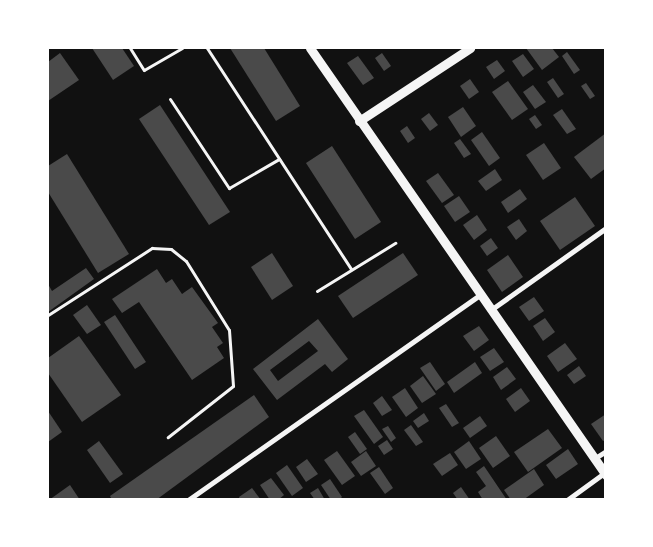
<!DOCTYPE html>
<html>
<head>
<meta charset="utf-8">
<style>
	body { margin:0 }
	#map { position:relative; width:653px; height:547px; overflow:hidden; background:#111; font-family:"Source Serif 4",serif }
	div>[style] { position:absolute }
	[style*='--x'] { left:calc(var(--x)*1px); top:calc(var(--y)*1px); width:calc(var(--w)*1px); rotate:calc(var(--a)*1deg) }
	.building>* { inset:0; background:#4a4a4a }
	.service>* { height:3px; margin:-1.5px; padding:0 1.5px; transform-origin:1.5px; border-radius:1.5px; background:#f5f5f5 }
	.minor>* { height:5px; margin:-2.5px; padding:0 2.5px; transform-origin:2.5px; border-radius:2.5px; background:#f5f5f5 }
	.tertiary>* { height:9px; margin:-4.5px; padding:0 4.5px; transform-origin:4.5px; border-radius:4.5px; background:#f5f5f5 }
	span { translate:-50% -50%; white-space:nowrap; text-align:center; line-height:1.15; -webkit-text-stroke:4px #fff; paint-order:stroke }
	.frame { position:absolute; inset:0; border:49px solid #fff; pointer-events:none }
</style>
</head>
<body>
<div id="map">
	<div class="building">
		<i style="clip-path:polygon(92px 48px,122px 48px,134px 66px,113px 80px)"></i>
		<i style="clip-path:polygon(230px 48px,264px 48px,300px 106px,276px 121px)"></i>
		<i style="clip-path:polygon(526px 48px,552px 48px,559px 57px,542px 70px)"></i>
		<i style="clip-path:polygon(567px 52px,580px 70px,574px 74px,562px 56px)"></i>
		<i style="clip-path:polygon(60px 53px,79px 80px,48px 101px,48px 62px)"></i>
		<i style="clip-path:polygon(382px 53px,391px 66px,384px 71px,375px 58px)"></i>
		<i style="clip-path:polygon(523px 54px,534px 69px,523px 77px,512px 61px)"></i>
		<i style="clip-path:polygon(358px 56px,374px 78px,363px 85px,347px 63px)"></i>
		<i style="clip-path:polygon(497px 60px,505px 71px,494px 79px,486px 67px)"></i>
		<i style="clip-path:polygon(553px 78px,564px 94px,558px 98px,547px 82px)"></i>
		<i style="clip-path:polygon(470px 79px,479px 92px,469px 99px,460px 86px)"></i>
		<i style="clip-path:polygon(508px 81px,528px 109px,512px 120px,492px 92px)"></i>
		<i style="clip-path:polygon(586px 83px,595px 96px,590px 99px,581px 86px)"></i>
		<i style="clip-path:polygon(533px 85px,546px 102px,535px 109px,523px 92px)"></i>
		<i style="clip-path:polygon(160px 105px,230px 212px,209px 225px,139px 119px)"></i>
		<i style="clip-path:polygon(463px 107px,476px 126px,461px 137px,448px 117px)"></i>
		<i style="clip-path:polygon(562px 109px,576px 129px,567px 134px,553px 115px)"></i>
		<i style="clip-path:polygon(429px 113px,438px 125px,430px 131px,421px 119px)"></i>
		<i style="clip-path:polygon(535px 115px,542px 125px,536px 129px,529px 119px)"></i>
		<i style="clip-path:polygon(407px 126px,415px 138px,408px 143px,400px 131px)"></i>
		<i style="clip-path:polygon(482px 132px,500px 158px,489px 166px,471px 140px)"></i>
		<i style="clip-path:polygon(606px 133px,606px 168px,591px 179px,574px 157px)"></i>
		<i style="clip-path:polygon(460px 139px,471px 154px,464px 158px,454px 143px)"></i>
		<i style="clip-path:polygon(544px 143px,561px 168px,543px 180px,526px 155px)"></i>
		<i style="clip-path:polygon(332px 146px,381px 222px,355px 239px,306px 163px)"></i>
		<i style="clip-path:polygon(67px 154px,129px 254px,98px 273px,48px 192px,48px 166px)"></i>
		<i style="clip-path:polygon(495px 169px,502px 180px,486px 191px,478px 181px)"></i>
		<i style="clip-path:polygon(438px 173px,454px 195px,442px 203px,426px 181px)"></i>
		<i style="clip-path:polygon(520px 189px,527px 199px,508px 213px,501px 202px)"></i>
		<i style="clip-path:polygon(459px 196px,470px 212px,455px 222px,444px 206px)"></i>
		<i style="clip-path:polygon(575px 197px,595px 226px,560px 250px,540px 221px)"></i>
		<i style="clip-path:polygon(477px 215px,487px 230px,474px 240px,463px 225px)"></i>
		<i style="clip-path:polygon(519px 219px,527px 231px,516px 240px,507px 227px)"></i>
		<i style="clip-path:polygon(491px 238px,498px 248px,487px 256px,480px 246px)"></i>
		<i style="clip-path:polygon(272px 253px,293px 286px,272px 300px,251px 267px)"></i>
		<i style="clip-path:polygon(403px 253px,418px 275px,353px 318px,338px 296px)"></i>
		<i style="clip-path:polygon(508px 255px,523px 277px,502px 292px,487px 270px)"></i>
		<i style="clip-path:polygon(86px 268px,94px 279px,48px 312px,48px 284px,52px 291px)"></i>
		<i style="clip-path:polygon(157px 269px,166px 283px,172px 279px,182px 294px,192px 287px,218px 323px,212px 327px,223px 343px,217px 347px,224px 358px,192px 380px,139px 302px,122px 313px,112px 299px)"></i>
		<i style="clip-path:polygon(534px 297px,544px 311px,529px 321px,519px 307px)"></i>
		<i style="clip-path:polygon(87px 305px,101px 325px,87px 334px,73px 315px)"></i>
		<i style="clip-path:polygon(115px 315px,146px 362px,135px 369px,104px 322px)"></i>
		<i style="clip-path:polygon(545px 318px,555px 332px,543px 341px,533px 326px)"></i>
		<i style="clip-path:polygon(evenodd,318px 319px,348px 359px,332px 372px,325px 364px,277px 400px,253px 369px,318px 319px,309px 341px,318px 351px,278px 381px,270px 370px,309px 341px)"></i>
		<i style="clip-path:polygon(479px 326px,489px 340px,474px 351px,463px 336px)"></i>
		<i style="clip-path:polygon(79px 336px,121px 395px,82px 422px,48px 373px,48px 358px)"></i>
		<i style="clip-path:polygon(565px 343px,577px 359px,558px 372px,547px 356px)"></i>
		<i style="clip-path:polygon(494px 348px,504px 362px,490px 371px,480px 357px)"></i>
		<i style="clip-path:polygon(430px 362px,445px 384px,436px 391px,420px 368px)"></i>
		<i style="clip-path:polygon(475px 362px,482px 373px,454px 393px,447px 382px)"></i>
		<i style="clip-path:polygon(579px 366px,586px 376px,574px 384px,567px 375px)"></i>
		<i style="clip-path:polygon(507px 367px,516px 379px,501px 390px,493px 377px)"></i>
		<i style="clip-path:polygon(423px 376px,436px 394px,422px 403px,410px 386px)"></i>
		<i style="clip-path:polygon(405px 388px,418px 408px,406px 417px,392px 397px)"></i>
		<i style="clip-path:polygon(521px 388px,530px 401px,515px 412px,506px 399px)"></i>
		<i style="clip-path:polygon(254px 395px,269px 417px,156px 500px,112px 500px,110px 496px)"></i>
		<i style="clip-path:polygon(382px 396px,392px 410px,382px 416px,373px 403px)"></i>
		<i style="clip-path:polygon(446px 404px,459px 423px,452px 427px,439px 408px)"></i>
		<i style="clip-path:polygon(364px 410px,383px 437px,374px 444px,354px 416px)"></i>
		<i style="clip-path:polygon(48px 411px,62px 432px,48px 442px)"></i>
		<i style="clip-path:polygon(424px 413px,429px 421px,418px 428px,413px 421px)"></i>
		<i style="clip-path:polygon(606px 414px,606px 440px,603px 441px,591px 424px)"></i>
		<i style="clip-path:polygon(480px 416px,487px 426px,470px 438px,463px 428px)"></i>
		<i style="clip-path:polygon(411px 425px,423px 442px,416px 446px,404px 430px)"></i>
		<i style="clip-path:polygon(388px 426px,396px 438px,391px 442px,382px 429px)"></i>
		<i style="clip-path:polygon(548px 429px,562px 448px,528px 472px,514px 452px)"></i>
		<i style="clip-path:polygon(355px 432px,367px 449px,360px 454px,348px 437px)"></i>
		<i style="clip-path:polygon(496px 436px,510px 456px,493px 468px,479px 448px)"></i>
		<i style="clip-path:polygon(387px 440px,393px 449px,384px 455px,378px 446px)"></i>
		<i style="clip-path:polygon(99px 441px,123px 474px,110px 483px,87px 450px)"></i>
		<i style="clip-path:polygon(469px 441px,481px 459px,466px 469px,454px 452px)"></i>
		<i style="clip-path:polygon(568px 449px,578px 464px,556px 479px,546px 465px)"></i>
		<i style="clip-path:polygon(337px 451px,355px 476px,342px 485px,324px 460px)"></i>
		<i style="clip-path:polygon(366px 451px,376px 466px,361px 476px,351px 462px)"></i>
		<i style="clip-path:polygon(450px 453px,458px 465px,442px 476px,433px 464px)"></i>
		<i style="clip-path:polygon(307px 459px,318px 474px,306px 482px,296px 467px)"></i>
		<i style="clip-path:polygon(287px 465px,303px 488px,292px 496px,276px 473px)"></i>
		<i style="clip-path:polygon(484px 466px,507px 500px,483px 500px,478px 492px,486px 486px,476px 472px)"></i>
		<i style="clip-path:polygon(379px 467px,393px 488px,385px 494px,370px 473px)"></i>
		<i style="clip-path:polygon(534px 469px,544px 485px,523px 500px,511px 500px,504px 490px)"></i>
		<i style="clip-path:polygon(271px 478px,284px 495px,278px 500px,270px 500px,260px 485px)"></i>
		<i style="clip-path:polygon(330px 479px,342px 497px,339px 500px,331px 500px,321px 485px)"></i>
		<i style="clip-path:polygon(70px 485px,80px 500px,49px 500px)"></i>
		<i style="clip-path:polygon(461px 487px,470px 500px,458px 500px,453px 493px)"></i>
		<i style="clip-path:polygon(252px 488px,261px 500px,240px 500px,239px 497px)"></i>
		<i style="clip-path:polygon(318px 488px,325px 500px,315px 500px,310px 493px)"></i>
	</div>
	<div class="service">
		<i style="--x:130;--y:48;--w:26;--a:58"></i>
		<i style="--x:144;--y:70;--w:44;--a:-30.1"></i>
		<i style="--x:207;--y:48;--w:264;--a:56.9"></i>
		<i style="--x:170;--y:99;--w:107;--a:56.5"></i>
		<i style="--x:229;--y:188;--w:58;--a:-30.1"></i>
		<i style="--x:317;--y:291;--w:92;--a:-31.6"></i>
		<i style="--x:48;--y:315;--w:124;--a:-32.8"></i>
		<i style="--x:152;--y:248;--w:19;--a:3"></i>
		<i style="--x:171;--y:249;--w:19;--a:39"></i>
		<i style="--x:186;--y:261;--w:81;--a:58.1"></i>
		<i style="--x:229;--y:330;--w:56;--a:85.9"></i>
		<i style="--x:233;--y:386;--w:83;--a:141.9"></i>
	</div>
	<div class="minor">
		<i style="--x:492;--y:309;--w:140;--a:-35.4"></i>
		<i style="--x:595;--y:458;--w:13;--a:-32"></i>
		<i style="--x:188;--y:500;--w:358;--a:-35.1"></i>
		<i style="--x:567;--y:500;--w:46;--a:-36.1"></i>
	</div>
	<div class="tertiary">
		<i style="--x:310;--y:48;--w:520;--a:55.27"></i>
		<i style="--x:359;--y:121;--w:133;--a:-33.3"></i>
	</div>
	<div class="frame"></div>
</div>
</body>
</html>
